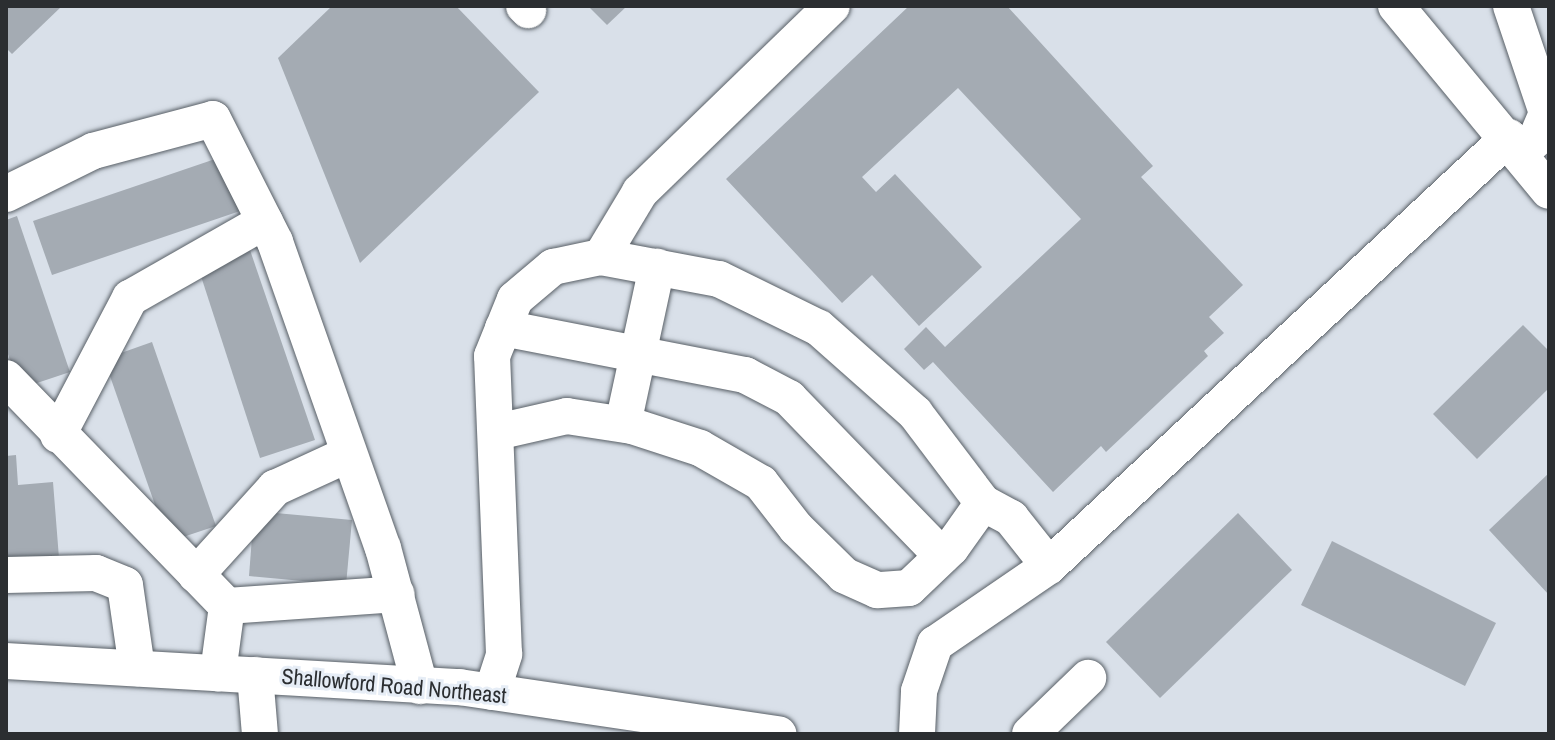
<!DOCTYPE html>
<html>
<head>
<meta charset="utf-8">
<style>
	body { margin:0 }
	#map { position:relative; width:1555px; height:740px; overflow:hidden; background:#d9e0e9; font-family:"Archivo Narrow",sans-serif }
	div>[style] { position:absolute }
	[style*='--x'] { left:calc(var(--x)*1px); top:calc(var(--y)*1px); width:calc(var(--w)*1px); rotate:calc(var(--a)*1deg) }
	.building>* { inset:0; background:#a4abb3 }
	.roads { filter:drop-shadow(0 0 2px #585f66) drop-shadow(0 0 2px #585f66) }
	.minor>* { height:36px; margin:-18px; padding:0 18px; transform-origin:18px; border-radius:18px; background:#fff }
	span { translate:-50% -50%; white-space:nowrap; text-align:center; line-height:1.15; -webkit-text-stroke:6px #e6edf6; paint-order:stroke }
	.street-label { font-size:22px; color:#2b2e31 }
	.frame { position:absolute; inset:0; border:8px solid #2b2e31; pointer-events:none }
</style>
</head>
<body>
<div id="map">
	<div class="building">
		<i style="clip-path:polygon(6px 6px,62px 6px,12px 54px,6px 48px)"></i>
		<i style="clip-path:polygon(332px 6px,456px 6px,539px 92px,360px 263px,278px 58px)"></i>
		<i style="clip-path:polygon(588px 6px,627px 6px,607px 25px)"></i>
		<i style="clip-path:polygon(909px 6px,1007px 6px,1153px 166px,1141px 177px,1243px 285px,1209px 317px,1224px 333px,1204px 351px,1208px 356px,1106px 452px,1101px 446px,1053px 492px,933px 362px,924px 370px,904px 349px,926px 327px,945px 347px,1081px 219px,958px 88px,862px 177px,876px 192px,895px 174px,982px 267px,919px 326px,872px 275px,842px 303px,726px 179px)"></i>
		<i style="clip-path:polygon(224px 156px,243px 210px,52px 275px,33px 221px)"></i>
		<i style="clip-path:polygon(17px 216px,70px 372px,19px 389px,6px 348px,6px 220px)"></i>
		<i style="clip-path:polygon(250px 250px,315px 440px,260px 458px,198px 267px)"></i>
		<i style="clip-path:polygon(1523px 325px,1549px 351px,1549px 388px,1477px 459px,1433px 414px)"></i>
		<i style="clip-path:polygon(152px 342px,216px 526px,168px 542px,104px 359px)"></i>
		<i style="clip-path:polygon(16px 455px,18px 485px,53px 482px,59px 558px,6px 562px,6px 456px)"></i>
		<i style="clip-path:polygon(1549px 473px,1549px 595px,1489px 530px)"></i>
		<i style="clip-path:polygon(254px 511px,352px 520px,346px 585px,249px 576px)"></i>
		<i style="clip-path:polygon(1238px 513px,1292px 570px,1160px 698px,1106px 642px)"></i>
		<i style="clip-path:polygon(1332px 541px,1496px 623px,1465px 686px,1301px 605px)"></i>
	</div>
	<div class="roads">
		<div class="minor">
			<i style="--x:524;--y:6;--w:6;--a:45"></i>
			<i style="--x:1396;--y:6;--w:240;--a:50.4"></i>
			<i style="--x:1511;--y:6;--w:113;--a:71.4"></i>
			<i style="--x:1547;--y:113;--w:28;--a:113"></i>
			<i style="--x:1536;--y:139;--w:21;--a:137"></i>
			<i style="--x:6;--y:194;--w:97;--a:-26.3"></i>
			<i style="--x:93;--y:151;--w:124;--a:-14.9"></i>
			<i style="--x:213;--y:119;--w:138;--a:63.2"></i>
			<i style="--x:275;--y:242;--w:324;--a:70.6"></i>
			<i style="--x:383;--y:548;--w:143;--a:75"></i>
			<i style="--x:601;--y:257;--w:76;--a:-59"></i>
			<i style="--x:640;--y:192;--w:267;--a:-44.1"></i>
			<i style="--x:503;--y:328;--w:247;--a:11"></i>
			<i style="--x:745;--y:375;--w:50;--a:27.6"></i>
			<i style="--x:789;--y:398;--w:220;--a:45.9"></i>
			<i style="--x:6;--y:378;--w:318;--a:45.9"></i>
			<i style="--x:227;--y:606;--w:68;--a:97.7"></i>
			<i style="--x:623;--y:424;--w:161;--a:-77.8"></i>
			<i style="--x:58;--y:435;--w:155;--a:-62.3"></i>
			<i style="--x:130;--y:298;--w:155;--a:-29.7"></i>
			<i style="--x:983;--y:503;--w:32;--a:28"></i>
			<i style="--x:1011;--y:518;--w:61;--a:51.6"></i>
			<i style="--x:6;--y:575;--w:90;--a:-1.3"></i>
			<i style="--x:96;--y:573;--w:31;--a:22"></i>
			<i style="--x:125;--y:585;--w:84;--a:81.8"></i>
			<i style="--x:196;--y:575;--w:118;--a:-47.8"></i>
			<i style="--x:275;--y:488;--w:81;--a:-24.7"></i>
			<i style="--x:227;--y:606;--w:170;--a:-4"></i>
			<i style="--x:6;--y:661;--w:454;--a:3.3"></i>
			<i style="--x:459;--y:687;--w:323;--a:8.4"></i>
			<i style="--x:255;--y:675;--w:59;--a:85.2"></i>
			<i style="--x:492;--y:692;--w:40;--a:-72"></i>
			<i style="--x:504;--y:654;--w:298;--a:-92.3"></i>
			<i style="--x:492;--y:356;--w:61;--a:-68"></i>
			<i style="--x:515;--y:299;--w:50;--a:-40.1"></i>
			<i style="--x:553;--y:267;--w:49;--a:-11.8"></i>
			<i style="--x:601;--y:257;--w:120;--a:10.6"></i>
			<i style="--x:719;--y:279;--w:111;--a:26.1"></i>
			<i style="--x:819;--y:328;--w:128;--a:41.5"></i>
			<i style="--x:915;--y:413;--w:113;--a:52.9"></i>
			<i style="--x:983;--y:503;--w:55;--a:125.4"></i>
			<i style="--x:951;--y:548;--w:58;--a:136.4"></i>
			<i style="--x:909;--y:588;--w:32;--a:176"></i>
			<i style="--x:877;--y:590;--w:36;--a:-156"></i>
			<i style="--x:844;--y:575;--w:67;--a:-135.6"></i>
			<i style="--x:796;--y:528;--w:57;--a:-127.9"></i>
			<i style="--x:761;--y:483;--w:70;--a:-150.2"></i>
			<i style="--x:700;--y:448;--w:71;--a:-162.1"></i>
			<i style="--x:632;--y:426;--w:66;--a:-171.3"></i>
			<i style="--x:567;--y:416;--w:72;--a:167.1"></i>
			<i style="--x:917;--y:734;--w:43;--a:-87.3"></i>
			<i style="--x:919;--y:691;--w:50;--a:-71.2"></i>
			<i style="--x:935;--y:644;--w:138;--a:-34.4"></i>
			<i style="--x:1049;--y:566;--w:629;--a:-43"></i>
			<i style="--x:1030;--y:734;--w:81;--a:-44"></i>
		</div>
	</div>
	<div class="street-label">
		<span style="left:394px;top:686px;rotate:5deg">Shallowford Road Northeast</span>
	</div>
	<div class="frame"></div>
</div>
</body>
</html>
